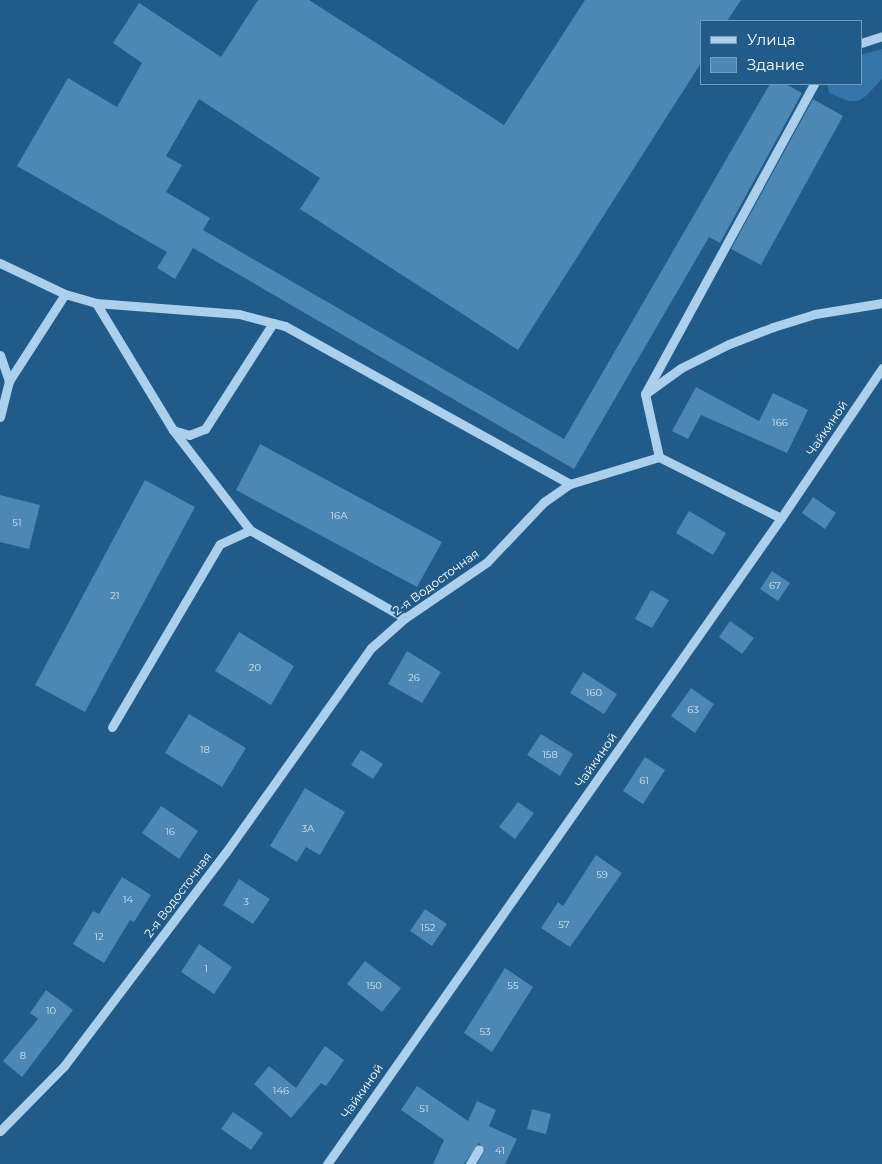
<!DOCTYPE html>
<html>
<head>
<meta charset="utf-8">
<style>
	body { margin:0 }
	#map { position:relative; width:882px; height:1164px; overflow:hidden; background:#205b89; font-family:Montserrat,sans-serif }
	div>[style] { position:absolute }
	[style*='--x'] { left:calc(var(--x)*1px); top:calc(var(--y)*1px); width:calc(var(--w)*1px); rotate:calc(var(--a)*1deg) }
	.green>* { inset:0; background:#3475a7 }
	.building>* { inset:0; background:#4d87b3 }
	.minor>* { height:9px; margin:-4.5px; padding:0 4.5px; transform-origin:4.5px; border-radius:4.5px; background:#acd0eb }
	span { translate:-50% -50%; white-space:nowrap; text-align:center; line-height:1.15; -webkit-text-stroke:4px #205b89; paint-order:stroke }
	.number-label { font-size:10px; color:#d2e1ec }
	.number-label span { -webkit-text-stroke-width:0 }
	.street-label { font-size:12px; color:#fff }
	.legend { position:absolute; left:700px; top:20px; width:162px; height:65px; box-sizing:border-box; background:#205b89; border:1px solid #799db8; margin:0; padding:6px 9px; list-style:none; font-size:15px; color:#fff }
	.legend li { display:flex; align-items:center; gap:10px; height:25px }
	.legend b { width:25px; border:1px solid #799db8 }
</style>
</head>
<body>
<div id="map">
	<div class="green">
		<i style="clip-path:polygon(882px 49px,882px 79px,866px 96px,858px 101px,848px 101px,829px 93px,827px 84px,861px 84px,861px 55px)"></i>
	</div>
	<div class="building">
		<i style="clip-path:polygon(258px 0,309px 0,504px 125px,585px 0,741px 0,727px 21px,701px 21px,701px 63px,518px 350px,300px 209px,320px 178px,199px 99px,166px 156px,182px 165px,166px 192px,210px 218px,203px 230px,564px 439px,770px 84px,786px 84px,802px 93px,720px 243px,709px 237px,574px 469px,193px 248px,175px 279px,157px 268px,167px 252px,17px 166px,68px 78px,117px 107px,142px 63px,113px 43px,139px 3px,221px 57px)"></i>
		<i style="clip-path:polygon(813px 99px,843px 116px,761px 265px,731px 249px)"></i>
		<i style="clip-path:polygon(696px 387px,759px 421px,773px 393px,808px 410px,787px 453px,701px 415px,688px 439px,672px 431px)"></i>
		<i style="clip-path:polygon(260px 444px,442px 542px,417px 587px,236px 490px)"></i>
		<i style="clip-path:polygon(145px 480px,195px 507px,85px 712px,35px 685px)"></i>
		<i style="clip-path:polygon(0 495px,40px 505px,29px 549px,0 542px)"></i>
		<i style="clip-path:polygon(813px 497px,836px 513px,825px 529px,802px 513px)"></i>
		<i style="clip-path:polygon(689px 511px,726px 533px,713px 555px,676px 533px)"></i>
		<i style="clip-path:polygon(772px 571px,790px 583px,778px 601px,760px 589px)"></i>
		<i style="clip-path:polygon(651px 590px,669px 600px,652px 628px,635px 619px)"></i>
		<i style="clip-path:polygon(730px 621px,754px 638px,742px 654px,719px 637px)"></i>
		<i style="clip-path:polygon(239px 632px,294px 666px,271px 705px,215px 671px)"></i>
		<i style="clip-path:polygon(407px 651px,441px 672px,422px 703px,388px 684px)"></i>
		<i style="clip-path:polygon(583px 672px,617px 694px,604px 714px,570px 693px)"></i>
		<i style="clip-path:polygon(691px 688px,714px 704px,695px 733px,671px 716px)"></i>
		<i style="clip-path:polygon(189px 714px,246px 748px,222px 787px,165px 753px)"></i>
		<i style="clip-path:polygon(541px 734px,573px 754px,560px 776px,527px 755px)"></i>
		<i style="clip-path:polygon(361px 750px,383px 764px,373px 779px,351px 765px)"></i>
		<i style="clip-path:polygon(645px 757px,665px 770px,643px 804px,623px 791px)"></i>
		<i style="clip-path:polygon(305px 788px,345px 812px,320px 855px,306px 847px,297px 862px,270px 846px)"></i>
		<i style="clip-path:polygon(518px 802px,534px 813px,515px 839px,499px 827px)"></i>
		<i style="clip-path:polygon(161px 806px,198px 831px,179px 859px,142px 833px)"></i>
		<i style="clip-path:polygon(596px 855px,622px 873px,570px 947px,541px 928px,558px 902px,563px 906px)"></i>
		<i style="clip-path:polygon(122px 877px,151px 895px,134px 922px,130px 920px,104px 963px,73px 944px,93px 911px,99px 914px)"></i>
		<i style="clip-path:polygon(239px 879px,270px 899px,253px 924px,223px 905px)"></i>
		<i style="clip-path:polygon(425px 909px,447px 924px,432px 946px,410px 931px)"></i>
		<i style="clip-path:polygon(199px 944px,232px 967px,214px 994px,181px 972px)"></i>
		<i style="clip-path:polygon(365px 961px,401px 988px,382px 1012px,347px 984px)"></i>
		<i style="clip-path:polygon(505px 968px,533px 987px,492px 1052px,464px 1033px)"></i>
		<i style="clip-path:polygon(46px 990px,73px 1010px,22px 1077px,3px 1061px,38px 1019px,30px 1013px)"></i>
		<i style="clip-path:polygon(325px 1046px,344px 1060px,326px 1086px,321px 1083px,291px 1118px,254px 1084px,269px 1066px,296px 1088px)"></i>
		<i style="clip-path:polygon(417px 1086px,468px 1121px,477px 1101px,496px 1110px,489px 1126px,517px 1139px,505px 1164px,477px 1164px,485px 1150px,479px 1143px,464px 1164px,433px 1164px,444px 1140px,401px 1110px)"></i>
		<i style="clip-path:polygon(532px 1109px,551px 1114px,546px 1134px,527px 1129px)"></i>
		<i style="clip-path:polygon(233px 1112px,263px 1133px,251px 1150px,221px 1129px)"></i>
	</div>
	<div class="minor">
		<i style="--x:861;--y:43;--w:22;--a:-18"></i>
		<i style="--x:0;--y:263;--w:72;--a:25.5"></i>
		<i style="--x:65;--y:294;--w:32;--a:16"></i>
		<i style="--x:96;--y:303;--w:143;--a:4.4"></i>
		<i style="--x:239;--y:314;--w:48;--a:14.6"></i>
		<i style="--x:285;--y:326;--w:326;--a:29"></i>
		<i style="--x:96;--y:303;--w:149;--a:58.8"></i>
		<i style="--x:173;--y:430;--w:17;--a:17"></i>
		<i style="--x:189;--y:435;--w:17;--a:-21"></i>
		<i style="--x:205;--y:429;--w:126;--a:-57.3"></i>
		<i style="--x:0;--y:355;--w:28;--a:71"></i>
		<i style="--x:646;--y:392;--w:351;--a:-61.4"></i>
		<i style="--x:0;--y:417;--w:37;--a:-76"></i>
		<i style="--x:9;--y:381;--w:103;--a:-57.2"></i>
		<i style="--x:173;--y:430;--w:126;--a:52.4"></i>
		<i style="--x:250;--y:530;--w:178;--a:29.6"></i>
		<i style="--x:659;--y:457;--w:136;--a:26.6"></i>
		<i style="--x:112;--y:727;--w:212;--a:-59.5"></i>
		<i style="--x:220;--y:544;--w:33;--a:-25"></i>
		<i style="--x:0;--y:1131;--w:91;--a:-45.4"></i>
		<i style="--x:64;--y:1066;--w:268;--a:-52.9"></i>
		<i style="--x:226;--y:852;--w:250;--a:-54.6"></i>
		<i style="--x:371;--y:648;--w:45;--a:-41.4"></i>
		<i style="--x:405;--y:618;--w:99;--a:-34.3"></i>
		<i style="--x:487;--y:562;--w:83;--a:-46.5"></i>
		<i style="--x:544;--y:502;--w:32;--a:-35"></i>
		<i style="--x:570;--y:484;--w:93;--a:-16.9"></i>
		<i style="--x:659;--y:457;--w:65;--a:-102.5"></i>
		<i style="--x:645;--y:394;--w:44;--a:-35.8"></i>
		<i style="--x:681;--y:368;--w:54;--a:-26.6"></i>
		<i style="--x:729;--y:344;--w:47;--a:-21.1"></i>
		<i style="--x:773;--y:327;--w:44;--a:-17.2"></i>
		<i style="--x:815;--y:314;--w:68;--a:-9.3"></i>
		<i style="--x:327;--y:1164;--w:790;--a:-54.9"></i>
		<i style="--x:781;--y:518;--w:181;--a:-56"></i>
		<i style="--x:470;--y:1164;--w:17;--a:-59"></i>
	</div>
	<div class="number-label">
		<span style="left:780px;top:423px">166</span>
		<span style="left:339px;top:516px">16А</span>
		<span style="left:17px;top:523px">51</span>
		<span style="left:775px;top:586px">67</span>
		<span style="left:115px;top:596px">21</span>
		<span style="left:255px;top:668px">20</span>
		<span style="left:414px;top:678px">26</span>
		<span style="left:594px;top:693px">160</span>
		<span style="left:693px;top:710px">63</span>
		<span style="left:205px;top:750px">18</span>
		<span style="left:550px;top:755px">158</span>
		<span style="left:644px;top:781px">61</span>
		<span style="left:308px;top:829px">3А</span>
		<span style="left:170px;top:832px">16</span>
		<span style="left:602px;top:875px">59</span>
		<span style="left:128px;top:900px">14</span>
		<span style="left:246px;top:902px">3</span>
		<span style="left:564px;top:925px">57</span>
		<span style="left:428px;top:928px">152</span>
		<span style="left:99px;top:937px">12</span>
		<span style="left:206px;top:969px">1</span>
		<span style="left:374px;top:986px">150</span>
		<span style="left:513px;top:986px">55</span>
		<span style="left:51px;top:1011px">10</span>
		<span style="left:485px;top:1032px">53</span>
		<span style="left:23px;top:1056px">8</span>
		<span style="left:281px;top:1091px">146</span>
		<span style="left:424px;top:1109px">51</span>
		<span style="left:500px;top:1151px">41</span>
	</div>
	<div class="street-label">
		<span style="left:827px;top:428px;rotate:-56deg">Чайкиной</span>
		<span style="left:436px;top:582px;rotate:-36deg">2-я Водосточная</span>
		<span style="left:596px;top:760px;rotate:-55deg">Чайкиной</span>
		<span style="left:178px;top:895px;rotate:-53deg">2-я Водосточная</span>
		<span style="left:362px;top:1091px;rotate:-55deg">Чайкиной</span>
	</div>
	<ul class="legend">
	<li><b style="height:6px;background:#acd0eb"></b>Улица</li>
	<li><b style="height:14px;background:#4d87b3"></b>Здание</li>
	</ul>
</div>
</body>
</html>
